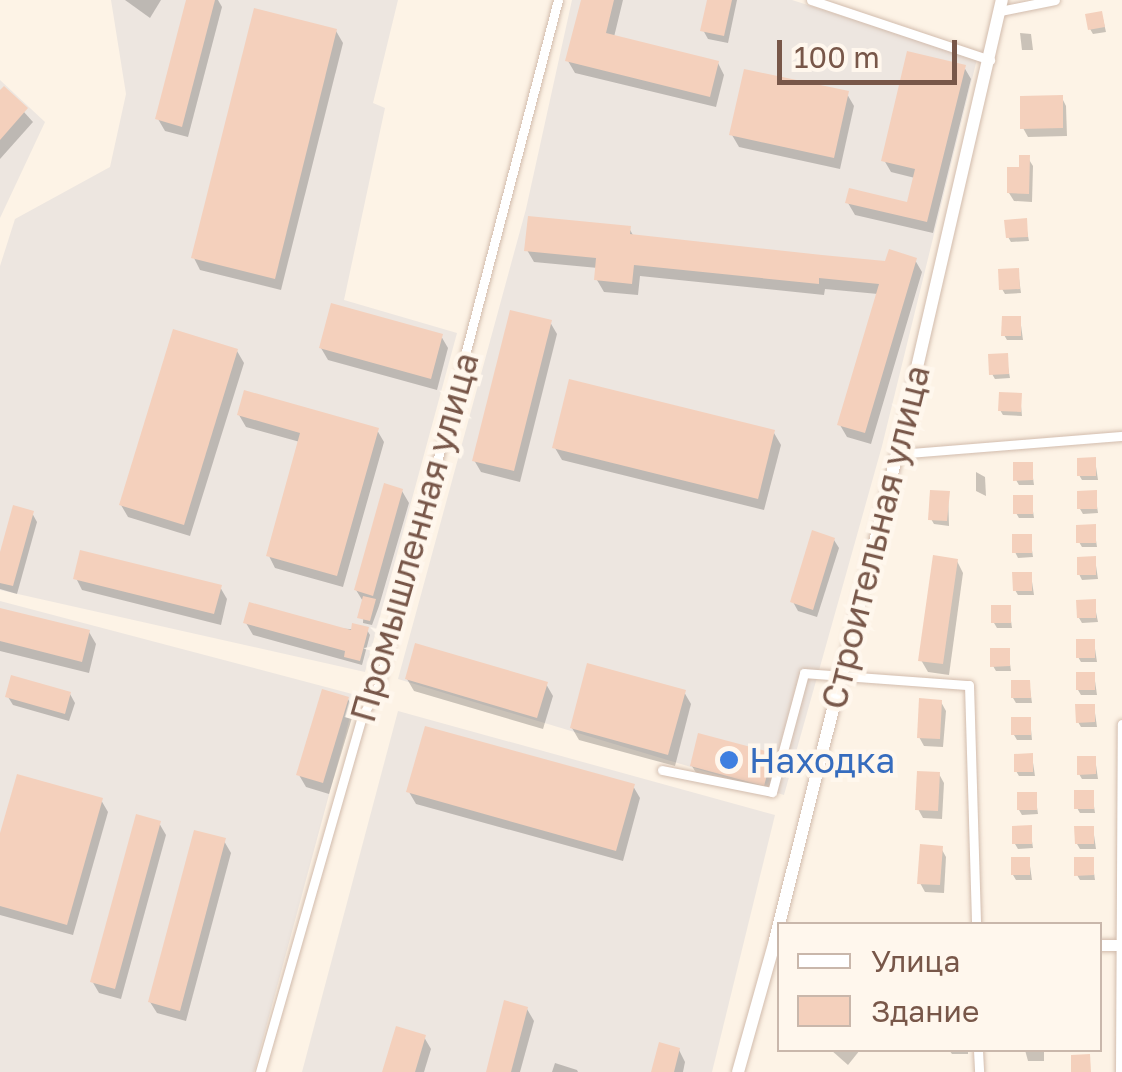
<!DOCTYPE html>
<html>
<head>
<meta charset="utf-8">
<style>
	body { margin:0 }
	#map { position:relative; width:1122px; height:1072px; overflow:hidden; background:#fdf3e6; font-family:"Golos Text",sans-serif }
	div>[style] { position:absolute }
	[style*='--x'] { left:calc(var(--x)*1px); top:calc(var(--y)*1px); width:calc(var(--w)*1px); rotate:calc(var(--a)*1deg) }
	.industrial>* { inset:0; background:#ede6e0 }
	.shadow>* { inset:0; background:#0003 }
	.building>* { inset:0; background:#f4d0bc }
	.roads { filter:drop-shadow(0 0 2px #d2bcad) drop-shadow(0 0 2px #d2bcad) }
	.minor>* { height:9px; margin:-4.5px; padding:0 4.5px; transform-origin:4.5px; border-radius:4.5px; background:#fff }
	.tertiary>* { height:11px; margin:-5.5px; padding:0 5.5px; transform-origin:5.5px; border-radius:5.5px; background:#fff }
	.secondary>* { height:12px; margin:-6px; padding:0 6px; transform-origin:6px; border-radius:6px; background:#fff }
	.dots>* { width:28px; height:28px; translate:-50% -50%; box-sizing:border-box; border:5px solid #fff7ed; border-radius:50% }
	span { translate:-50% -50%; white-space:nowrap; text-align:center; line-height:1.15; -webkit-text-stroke:9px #fff7ed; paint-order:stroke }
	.street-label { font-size:35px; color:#785749 }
	.shop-label { font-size:35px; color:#366cbe }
	.left { translate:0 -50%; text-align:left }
	.legend { position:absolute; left:777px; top:922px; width:325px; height:130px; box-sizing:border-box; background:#fff7ed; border:2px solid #c9b7ab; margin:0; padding:12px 18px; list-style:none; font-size:30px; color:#785749 }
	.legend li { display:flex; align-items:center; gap:20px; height:50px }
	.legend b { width:50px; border:2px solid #c9b7ab }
	.scale { position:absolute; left:777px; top:40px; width:180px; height:45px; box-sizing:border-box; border:5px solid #785749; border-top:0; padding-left:12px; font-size:30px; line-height:35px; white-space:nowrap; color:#785749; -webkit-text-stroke:8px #fff7ed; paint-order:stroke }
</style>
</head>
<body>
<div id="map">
	<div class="industrial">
		<i style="clip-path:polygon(111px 0,398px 0,373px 103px,385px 108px,344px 300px,457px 333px,365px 672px,0 590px,0 266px,15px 219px,110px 167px,126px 94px)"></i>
		<i style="clip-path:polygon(572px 0,792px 0,977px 59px,882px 446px,784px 795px,398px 679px,526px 209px)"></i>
		<i style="clip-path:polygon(0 80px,45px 122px,0 218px)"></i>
		<i style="clip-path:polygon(0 601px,356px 695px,254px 1072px,0 1072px)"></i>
		<i style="clip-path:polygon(398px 711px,775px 815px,712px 1072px,302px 1072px)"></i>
	</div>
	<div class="shadow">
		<i style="clip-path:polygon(125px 0,161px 0,150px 18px)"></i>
		<i style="clip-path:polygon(189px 0,218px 0,222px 7px,188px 137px,165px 131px,158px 119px)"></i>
		<i style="clip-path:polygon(583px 0,623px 0,614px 37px,718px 63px,724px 75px,716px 107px,575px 73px,568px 61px)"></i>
		<i style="clip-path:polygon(710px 0,737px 0,728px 43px,708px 39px,703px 30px)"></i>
		<i style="clip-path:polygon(1103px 19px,1106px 32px,1093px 34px,1090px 29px)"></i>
		<i style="clip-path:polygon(336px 31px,343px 43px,281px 290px,200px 270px,194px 258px)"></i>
		<i style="clip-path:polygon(1020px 33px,1031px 34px,1033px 50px,1022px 50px)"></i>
		<i style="clip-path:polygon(964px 67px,971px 79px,933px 233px,855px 215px,848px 203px,909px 205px,915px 178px,891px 172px,884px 160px)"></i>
		<i style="clip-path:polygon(4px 90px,33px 122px,0 159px,0 94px)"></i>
		<i style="clip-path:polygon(847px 94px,854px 106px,840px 169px,739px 147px,732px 135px)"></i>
		<i style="clip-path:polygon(1062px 98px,1066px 106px,1067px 136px,1028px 137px,1023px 128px)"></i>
		<i style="clip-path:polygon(1028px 158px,1033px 166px,1032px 202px,1014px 201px,1009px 193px)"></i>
		<i style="clip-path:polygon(1025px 221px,1029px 241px,1011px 242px,1008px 237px)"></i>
		<i style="clip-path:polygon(629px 228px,634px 237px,887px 264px,915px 260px,922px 272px,871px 444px,847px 437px,840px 425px,878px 294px,825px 289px,824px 295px,640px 276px,638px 295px,604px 292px,597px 280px,598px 268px,534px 262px,527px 250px)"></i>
		<i style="clip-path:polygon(1018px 271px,1021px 293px,1005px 294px,1002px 289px)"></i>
		<i style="clip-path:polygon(1020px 318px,1023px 340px,1007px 340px,1004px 335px)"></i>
		<i style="clip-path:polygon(550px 322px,557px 334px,520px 482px,481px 472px,474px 460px)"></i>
		<i style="clip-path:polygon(441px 336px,448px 348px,437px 390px,328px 360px,321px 348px)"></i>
		<i style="clip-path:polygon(237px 351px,244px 363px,190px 536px,128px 517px,121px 505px)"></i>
		<i style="clip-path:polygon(1006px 356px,1010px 378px,995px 379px,992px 374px)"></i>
		<i style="clip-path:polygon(1020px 396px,1022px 416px,1003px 415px,1000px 410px)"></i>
		<i style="clip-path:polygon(239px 415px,377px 430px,384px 442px,343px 587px,275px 568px,269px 556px,300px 442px,246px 427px)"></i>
		<i style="clip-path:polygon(774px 433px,781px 445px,764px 510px,562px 460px,555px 448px)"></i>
		<i style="clip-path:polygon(1095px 460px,1098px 480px,1082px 480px,1079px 475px)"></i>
		<i style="clip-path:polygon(1031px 464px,1034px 485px,1019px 485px,1016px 480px)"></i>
		<i style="clip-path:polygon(976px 472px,985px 477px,986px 496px,976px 491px)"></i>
		<i style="clip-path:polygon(402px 491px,409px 503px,379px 606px,372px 625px,363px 623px,364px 603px,356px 590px)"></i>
		<i style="clip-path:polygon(1095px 493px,1098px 513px,1083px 514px,1080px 509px)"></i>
		<i style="clip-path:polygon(948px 494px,949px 526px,934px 524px,931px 519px)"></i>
		<i style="clip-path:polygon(1031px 498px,1034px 518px,1019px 518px,1016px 513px)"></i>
		<i style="clip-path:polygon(32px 513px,37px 522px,17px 594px,0 589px,0 561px)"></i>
		<i style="clip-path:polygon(1094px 527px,1097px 547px,1082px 547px,1079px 542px)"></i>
		<i style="clip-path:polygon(1030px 537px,1033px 557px,1018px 558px,1015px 552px)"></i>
		<i style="clip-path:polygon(834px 540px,839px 548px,817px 617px,798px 611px,793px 602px)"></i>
		<i style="clip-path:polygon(1095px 559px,1098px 579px,1082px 580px,1079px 574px)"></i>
		<i style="clip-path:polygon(957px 561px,963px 573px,949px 675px,928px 672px,921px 660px)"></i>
		<i style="clip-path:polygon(1031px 575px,1034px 595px,1018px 595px,1015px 590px)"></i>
		<i style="clip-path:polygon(76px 578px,220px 587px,227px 599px,221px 625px,82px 590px)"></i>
		<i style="clip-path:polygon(1094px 602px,1098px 622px,1082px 623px,1079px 618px)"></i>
		<i style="clip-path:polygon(1009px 607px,1012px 628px,997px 628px,994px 623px)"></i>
		<i style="clip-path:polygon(0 610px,89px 632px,96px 644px,89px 673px,0 651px)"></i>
		<i style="clip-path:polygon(246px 623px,367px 630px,370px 635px,362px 665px,253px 635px)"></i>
		<i style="clip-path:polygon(1094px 642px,1097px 662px,1081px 662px,1078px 657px)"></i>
		<i style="clip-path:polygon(1008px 650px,1011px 671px,996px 671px,993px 666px)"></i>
		<i style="clip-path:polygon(1094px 674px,1097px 695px,1081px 695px,1078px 690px)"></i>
		<i style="clip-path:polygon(407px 679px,546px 684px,553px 696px,543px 729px,414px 691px)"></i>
		<i style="clip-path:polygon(1029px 682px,1032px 703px,1016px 703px,1013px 698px)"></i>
		<i style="clip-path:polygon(684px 692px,691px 704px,675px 766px,579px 740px,572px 728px)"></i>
		<i style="clip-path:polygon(70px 694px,75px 703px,69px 721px,13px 705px,8px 697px)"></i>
		<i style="clip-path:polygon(348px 699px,354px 711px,329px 794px,306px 787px,299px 775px)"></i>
		<i style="clip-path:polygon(941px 702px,946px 711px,943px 747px,924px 746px,919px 737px)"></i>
		<i style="clip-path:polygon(1094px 706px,1097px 727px,1081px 727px,1078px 722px)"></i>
		<i style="clip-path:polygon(1030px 719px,1032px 740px,1017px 740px,1014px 735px)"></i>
		<i style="clip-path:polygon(771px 755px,778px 767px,770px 797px,699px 778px,692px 766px)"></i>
		<i style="clip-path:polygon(1032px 756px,1035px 776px,1019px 776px,1016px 771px)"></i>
		<i style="clip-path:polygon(1095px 758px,1098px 779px,1082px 779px,1079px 774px)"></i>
		<i style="clip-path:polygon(939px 774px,944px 783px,942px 819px,923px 818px,918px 809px)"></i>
		<i style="clip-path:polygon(633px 786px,640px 798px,623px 861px,416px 804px,409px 792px)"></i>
		<i style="clip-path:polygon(1092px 793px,1095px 813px,1080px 813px,1077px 808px)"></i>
		<i style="clip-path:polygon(1035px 794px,1038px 814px,1022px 815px,1019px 810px)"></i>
		<i style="clip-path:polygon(101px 800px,108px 812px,73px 935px,0 915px,0 843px)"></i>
		<i style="clip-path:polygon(159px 823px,166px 835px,121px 999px,99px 993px,92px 981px)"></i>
		<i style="clip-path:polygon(1030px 828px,1033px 848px,1018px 849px,1015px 844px)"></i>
		<i style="clip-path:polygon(1093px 828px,1096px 849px,1080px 849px,1077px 844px)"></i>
		<i style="clip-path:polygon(224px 841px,231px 853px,186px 1021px,157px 1013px,150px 1002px)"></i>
		<i style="clip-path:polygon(941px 848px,946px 857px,944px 893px,925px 892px,920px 883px)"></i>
		<i style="clip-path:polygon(1029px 859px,1032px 880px,1016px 880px,1013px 875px)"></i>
		<i style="clip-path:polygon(1092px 859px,1095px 880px,1080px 880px,1077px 875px)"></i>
		<i style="clip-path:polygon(527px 1009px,534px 1021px,520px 1072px,488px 1072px)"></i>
		<i style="clip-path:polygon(424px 1037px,431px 1049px,424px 1072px,384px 1072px)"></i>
		<i style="clip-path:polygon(679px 1050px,685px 1062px,683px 1072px,654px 1072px)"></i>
		<i style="clip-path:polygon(831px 1050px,860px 1050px,848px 1065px)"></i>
		<i style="clip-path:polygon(949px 1050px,968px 1050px,968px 1054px,952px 1054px)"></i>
		<i style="clip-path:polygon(1025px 1050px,1044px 1050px,1044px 1061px,1028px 1061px)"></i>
		<i style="clip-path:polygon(555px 1063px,577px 1070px,578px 1072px,552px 1072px)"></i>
	</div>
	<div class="building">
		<i style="clip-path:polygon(186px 0,215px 0,182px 127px,155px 119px)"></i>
		<i style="clip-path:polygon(581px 0,614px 0,606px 33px,719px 61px,710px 97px,565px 61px)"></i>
		<i style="clip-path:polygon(707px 0,732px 0,724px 36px,700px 31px)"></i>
		<i style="clip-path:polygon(254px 8px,337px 29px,275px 279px,191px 258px)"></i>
		<i style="clip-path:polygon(1102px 11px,1105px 27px,1088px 30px,1085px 14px)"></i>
		<i style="clip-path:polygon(907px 51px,966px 65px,927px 222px,845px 203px,849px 188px,907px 202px,915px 169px,881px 161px)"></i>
		<i style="clip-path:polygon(744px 69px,849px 91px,834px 158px,729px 135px)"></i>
		<i style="clip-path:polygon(4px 86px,28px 108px,0 140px,0 90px)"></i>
		<i style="clip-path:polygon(1063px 95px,1063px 128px,1020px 129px,1020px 96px)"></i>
		<i style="clip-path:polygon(1019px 155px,1030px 155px,1029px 194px,1007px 193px,1007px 167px,1019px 167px)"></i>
		<i style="clip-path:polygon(528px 216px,631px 226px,630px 234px,822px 255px,885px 261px,889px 249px,917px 258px,865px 433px,837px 425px,879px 284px,819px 278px,819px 284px,634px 265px,632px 284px,594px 280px,596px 258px,524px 251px)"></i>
		<i style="clip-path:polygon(1027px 218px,1028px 237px,1006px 238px,1004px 220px)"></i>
		<i style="clip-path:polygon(1019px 268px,1020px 289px,999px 290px,998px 269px)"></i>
		<i style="clip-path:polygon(331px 303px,443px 334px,431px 379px,319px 348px)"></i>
		<i style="clip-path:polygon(510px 310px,552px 320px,514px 471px,472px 461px)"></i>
		<i style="clip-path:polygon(1002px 316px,1021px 316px,1021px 336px,1001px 336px)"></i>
		<i style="clip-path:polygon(173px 329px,238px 349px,184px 525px,119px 505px)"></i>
		<i style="clip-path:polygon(1008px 353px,1009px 374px,989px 375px,988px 354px)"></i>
		<i style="clip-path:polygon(569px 379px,775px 430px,758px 499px,552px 448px)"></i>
		<i style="clip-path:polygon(244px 390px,379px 428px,337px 576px,266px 556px,300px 433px,237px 415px)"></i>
		<i style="clip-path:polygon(999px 392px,1022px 393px,1021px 412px,998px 411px)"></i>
		<i style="clip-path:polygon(1096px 457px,1096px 476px,1077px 476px,1077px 458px)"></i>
		<i style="clip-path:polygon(1013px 462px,1033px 462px,1033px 480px,1013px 481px)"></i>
		<i style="clip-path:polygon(384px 483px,403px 489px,373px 596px,354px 590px)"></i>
		<i style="clip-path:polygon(930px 490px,950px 491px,947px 521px,928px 520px)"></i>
		<i style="clip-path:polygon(1097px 490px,1097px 509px,1077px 509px,1077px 491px)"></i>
		<i style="clip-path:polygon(1013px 495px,1033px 495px,1033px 514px,1013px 514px)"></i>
		<i style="clip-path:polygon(13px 505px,34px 511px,13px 586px,0 583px,0 552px)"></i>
		<i style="clip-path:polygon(1096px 524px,1096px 543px,1076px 543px,1076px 525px)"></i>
		<i style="clip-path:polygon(812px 530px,835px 538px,813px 610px,790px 602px)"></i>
		<i style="clip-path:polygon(1012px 534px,1032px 534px,1032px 553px,1012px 553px)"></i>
		<i style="clip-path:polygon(80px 550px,222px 585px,214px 614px,73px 579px)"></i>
		<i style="clip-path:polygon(933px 555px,958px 559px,943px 664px,918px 661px)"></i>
		<i style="clip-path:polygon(1096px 556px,1096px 575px,1077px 575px,1077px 557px)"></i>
		<i style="clip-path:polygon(1012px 572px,1032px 572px,1032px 591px,1013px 591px)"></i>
		<i style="clip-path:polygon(363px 596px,376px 599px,370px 621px,357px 618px)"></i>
		<i style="clip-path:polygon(1096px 599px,1096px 618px,1077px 618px,1076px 600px)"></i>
		<i style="clip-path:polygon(249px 602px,351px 630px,352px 623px,369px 627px,360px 661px,344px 657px,345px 651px,243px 623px)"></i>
		<i style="clip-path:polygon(991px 605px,1011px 605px,1011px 623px,991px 623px)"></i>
		<i style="clip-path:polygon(0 608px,90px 630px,82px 662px,0 641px)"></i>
		<i style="clip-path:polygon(1076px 639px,1095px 639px,1095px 658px,1076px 658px)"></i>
		<i style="clip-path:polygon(415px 643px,548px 682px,537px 718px,405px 679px)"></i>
		<i style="clip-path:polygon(990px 648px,1010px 648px,1010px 666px,990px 667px)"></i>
		<i style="clip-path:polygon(587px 663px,686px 690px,668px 755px,570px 728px)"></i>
		<i style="clip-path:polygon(1076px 672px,1095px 672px,1095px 690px,1076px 690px)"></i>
		<i style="clip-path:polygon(11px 675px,71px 692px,65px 714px,5px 697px)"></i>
		<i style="clip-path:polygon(1011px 680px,1030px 680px,1031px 698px,1011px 698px)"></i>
		<i style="clip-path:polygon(322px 689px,349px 697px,323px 783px,296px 775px)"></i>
		<i style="clip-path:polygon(919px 698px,942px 700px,940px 739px,917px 738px)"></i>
		<i style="clip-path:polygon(1075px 704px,1095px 704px,1095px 722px,1076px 723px)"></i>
		<i style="clip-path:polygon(1011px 717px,1031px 717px,1031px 735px,1011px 735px)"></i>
		<i style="clip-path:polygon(425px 726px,635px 784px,616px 851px,406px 792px)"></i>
		<i style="clip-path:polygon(698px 733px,773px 753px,764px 786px,690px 766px)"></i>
		<i style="clip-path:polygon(1033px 753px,1033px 772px,1014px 772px,1014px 754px)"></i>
		<i style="clip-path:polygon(1077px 756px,1096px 756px,1096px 774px,1077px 775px)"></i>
		<i style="clip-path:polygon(917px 771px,940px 772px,938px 811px,915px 810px)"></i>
		<i style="clip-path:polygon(17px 774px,103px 798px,67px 925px,0 906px,0 833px)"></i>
		<i style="clip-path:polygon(1074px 790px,1094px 790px,1094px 809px,1074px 809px)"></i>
		<i style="clip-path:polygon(1017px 792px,1037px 792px,1037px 810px,1017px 810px)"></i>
		<i style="clip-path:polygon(136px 814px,161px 821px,115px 989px,90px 982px)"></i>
		<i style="clip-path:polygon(1032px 825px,1032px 844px,1012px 844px,1012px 826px)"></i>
		<i style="clip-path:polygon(1074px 826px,1094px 826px,1094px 844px,1075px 844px)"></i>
		<i style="clip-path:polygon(194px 830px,226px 838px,180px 1011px,148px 1002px)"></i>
		<i style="clip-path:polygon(920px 844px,943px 846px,940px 885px,917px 884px)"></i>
		<i style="clip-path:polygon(1011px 857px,1030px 857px,1030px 875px,1011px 875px)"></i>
		<i style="clip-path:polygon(1074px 857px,1094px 857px,1094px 875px,1074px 876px)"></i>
		<i style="clip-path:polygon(504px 1000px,528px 1007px,511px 1072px,486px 1072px)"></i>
		<i style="clip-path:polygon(396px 1026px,426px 1035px,415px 1072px,382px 1072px)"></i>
		<i style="clip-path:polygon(659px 1042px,680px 1048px,674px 1072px,651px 1072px)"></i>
		<i style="clip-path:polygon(1090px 1054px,1091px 1072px,1071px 1072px,1071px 1055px)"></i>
	</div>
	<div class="roads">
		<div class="minor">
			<i style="--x:811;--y:0;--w:189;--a:18.5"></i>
			<i style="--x:1000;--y:11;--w:56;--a:-11.3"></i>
			<i style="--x:897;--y:454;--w:226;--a:-4.6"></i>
			<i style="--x:662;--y:770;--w:112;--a:11.3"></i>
			<i style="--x:772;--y:792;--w:123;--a:-74.9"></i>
			<i style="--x:804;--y:673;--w:165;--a:4.2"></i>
			<i style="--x:969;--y:685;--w:239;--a:88.3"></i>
			<i style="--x:978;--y:1050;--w:22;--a:87"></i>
			<i style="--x:260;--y:1072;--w:369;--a:-74"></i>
			<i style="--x:362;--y:717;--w:34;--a:-62"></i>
			<i style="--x:378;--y:687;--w:710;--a:-75.32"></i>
			<i style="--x:1120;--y:1072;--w:348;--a:-89.7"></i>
		</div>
		<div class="tertiary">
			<i style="--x:1100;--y:945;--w:22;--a:0"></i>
		</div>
		<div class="secondary">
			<i style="--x:738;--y:1072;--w:137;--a:-74.3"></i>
			<i style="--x:775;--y:940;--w:501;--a:-75.91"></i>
			<i style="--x:897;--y:454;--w:466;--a:-77"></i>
		</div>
	</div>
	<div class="dots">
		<i style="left:729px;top:760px;background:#3f7fe0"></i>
	</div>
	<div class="street-label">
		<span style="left:414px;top:537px;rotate:-74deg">Промышленная улица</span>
		<span style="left:875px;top:537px;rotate:-76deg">Строительная улица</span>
	</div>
	<div class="shop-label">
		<span class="left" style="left:749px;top:760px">Находка</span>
	</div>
	<ul class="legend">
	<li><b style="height:12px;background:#fff"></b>Улица</li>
	<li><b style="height:28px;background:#f4d0bc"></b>Здание</li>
	</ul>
	<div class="scale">100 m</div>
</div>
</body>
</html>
